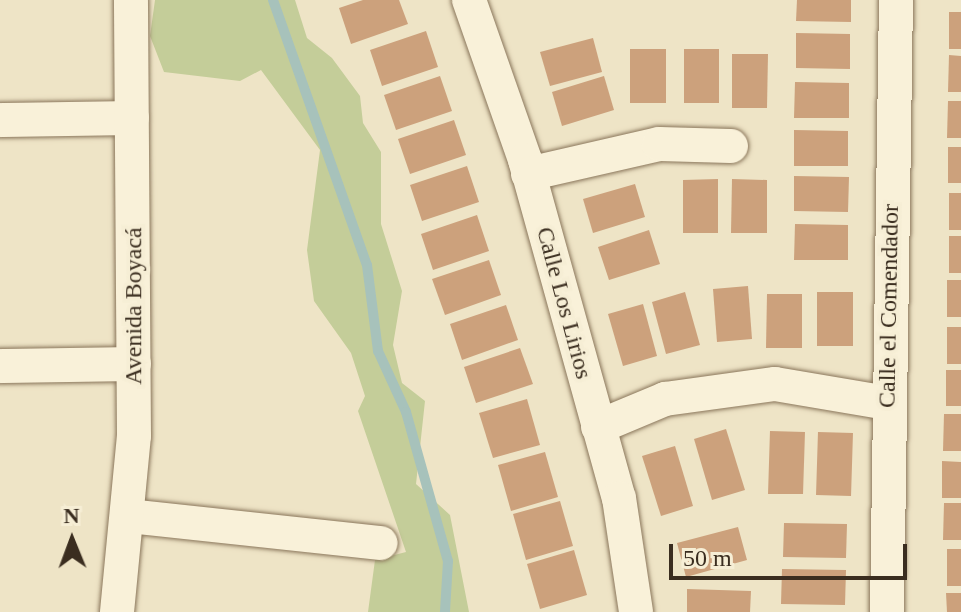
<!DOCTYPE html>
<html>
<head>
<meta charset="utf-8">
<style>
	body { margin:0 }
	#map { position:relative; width:961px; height:612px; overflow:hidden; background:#eee4c6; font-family:Georgia,serif }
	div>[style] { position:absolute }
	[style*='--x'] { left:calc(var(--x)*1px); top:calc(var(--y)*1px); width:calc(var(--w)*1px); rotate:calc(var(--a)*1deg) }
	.green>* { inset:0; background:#c4cd99 }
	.stream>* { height:10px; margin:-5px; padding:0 5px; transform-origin:5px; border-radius:5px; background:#a7c2bb }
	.building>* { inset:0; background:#cca17c }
	.roads { filter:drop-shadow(0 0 2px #8a765b) drop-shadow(0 0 2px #8a765b) }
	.street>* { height:34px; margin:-17px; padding:0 17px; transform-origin:17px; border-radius:17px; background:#f9f1d9 }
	span { translate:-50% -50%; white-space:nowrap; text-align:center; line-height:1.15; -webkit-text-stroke:8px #f6eed5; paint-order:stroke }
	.street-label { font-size:24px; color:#3a2d1f }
	.north { position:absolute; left:32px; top:500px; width:80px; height:80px; -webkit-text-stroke:6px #f6eed5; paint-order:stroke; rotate:359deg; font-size:22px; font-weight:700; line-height:32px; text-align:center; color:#3a2d1f }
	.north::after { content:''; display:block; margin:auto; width:28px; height:36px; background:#3a2d1f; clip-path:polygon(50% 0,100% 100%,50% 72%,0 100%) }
	.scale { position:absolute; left:669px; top:544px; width:238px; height:36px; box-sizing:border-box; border:4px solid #3a2d1f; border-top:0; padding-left:10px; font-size:24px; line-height:28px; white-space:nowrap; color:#3a2d1f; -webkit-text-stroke:6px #f6eed5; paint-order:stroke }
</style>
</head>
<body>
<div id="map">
	<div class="green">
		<i style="clip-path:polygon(155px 0,295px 0,307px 38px,332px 58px,360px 96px,363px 123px,381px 152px,381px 224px,402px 291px,393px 345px,402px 383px,425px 401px,416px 484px,450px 515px,469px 612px,368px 612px,375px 560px,406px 552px,358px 411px,365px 396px,351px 353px,314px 301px,307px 250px,320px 150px,261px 70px,240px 81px,164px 72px,150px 36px)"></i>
	</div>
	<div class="stream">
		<i style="--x:273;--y:0;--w:281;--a:70.5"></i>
		<i style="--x:367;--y:265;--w:87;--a:82.7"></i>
		<i style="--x:378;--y:351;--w:67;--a:65.3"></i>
		<i style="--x:406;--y:412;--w:155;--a:74.3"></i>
		<i style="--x:448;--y:561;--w:51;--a:93.4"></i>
	</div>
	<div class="building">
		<i style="clip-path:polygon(363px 0,399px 0,408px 24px,351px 44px,339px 8px)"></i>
		<i style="clip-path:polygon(797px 0,851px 0,851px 22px,796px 21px)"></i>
		<i style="clip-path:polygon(949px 12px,961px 12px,961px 49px,949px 49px)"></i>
		<i style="clip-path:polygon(426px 31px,438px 67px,382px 86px,370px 50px)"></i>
		<i style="clip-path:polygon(796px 33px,850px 34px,850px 69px,796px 68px)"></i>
		<i style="clip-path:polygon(593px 38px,602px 72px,550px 86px,540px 52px)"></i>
		<i style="clip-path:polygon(630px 49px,666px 49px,666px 103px,630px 103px)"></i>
		<i style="clip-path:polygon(684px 49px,719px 49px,719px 103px,684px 103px)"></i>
		<i style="clip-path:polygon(732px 54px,768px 54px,767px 108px,732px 108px)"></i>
		<i style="clip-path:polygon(949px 55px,961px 56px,961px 92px,948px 92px)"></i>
		<i style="clip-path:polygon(440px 76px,452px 111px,396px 130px,384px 95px)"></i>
		<i style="clip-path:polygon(604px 76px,614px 110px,562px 126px,552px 92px)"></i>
		<i style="clip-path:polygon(795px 82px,849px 83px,849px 118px,794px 118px)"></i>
		<i style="clip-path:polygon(948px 101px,961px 101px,961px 138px,947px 138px)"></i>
		<i style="clip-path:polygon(454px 120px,466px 155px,410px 174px,398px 139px)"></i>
		<i style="clip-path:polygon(794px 130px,848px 131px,848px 166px,794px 166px)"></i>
		<i style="clip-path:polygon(948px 147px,961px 147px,961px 183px,948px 183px)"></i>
		<i style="clip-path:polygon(467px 166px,479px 202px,422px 221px,410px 185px)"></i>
		<i style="clip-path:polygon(794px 176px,849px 177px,848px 212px,794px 211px)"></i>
		<i style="clip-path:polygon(718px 179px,718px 233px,683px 233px,683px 180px)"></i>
		<i style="clip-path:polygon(732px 179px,767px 180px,767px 233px,731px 233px)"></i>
		<i style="clip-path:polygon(635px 184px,645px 217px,593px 233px,583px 199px)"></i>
		<i style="clip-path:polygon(949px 193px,961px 193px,961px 230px,949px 230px)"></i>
		<i style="clip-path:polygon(477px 215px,489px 251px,433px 270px,421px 234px)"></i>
		<i style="clip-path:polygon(795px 224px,848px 225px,848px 260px,794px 260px)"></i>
		<i style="clip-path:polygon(649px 230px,660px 264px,609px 280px,598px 247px)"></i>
		<i style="clip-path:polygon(949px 236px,961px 236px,961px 273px,949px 273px)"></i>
		<i style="clip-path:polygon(489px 260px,501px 295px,445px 315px,432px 279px)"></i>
		<i style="clip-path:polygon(947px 280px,961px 280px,961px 317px,947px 317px)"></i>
		<i style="clip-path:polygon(748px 286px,752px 339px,717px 342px,713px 289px)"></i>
		<i style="clip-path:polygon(685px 292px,700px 345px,666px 354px,652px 302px)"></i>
		<i style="clip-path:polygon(817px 292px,853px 292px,853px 346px,817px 346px)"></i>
		<i style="clip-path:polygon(767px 294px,802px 294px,802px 348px,766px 348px)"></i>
		<i style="clip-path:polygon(643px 304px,657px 356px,623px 366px,608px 314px)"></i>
		<i style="clip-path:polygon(506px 305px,518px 340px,462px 360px,450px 324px)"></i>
		<i style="clip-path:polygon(947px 327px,961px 327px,961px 364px,947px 364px)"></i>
		<i style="clip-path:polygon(520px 348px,533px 384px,476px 403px,464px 367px)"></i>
		<i style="clip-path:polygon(946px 370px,961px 370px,961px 406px,946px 406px)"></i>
		<i style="clip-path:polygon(527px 399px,540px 445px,493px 458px,479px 413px)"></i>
		<i style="clip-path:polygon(944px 414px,961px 414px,961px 451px,943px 451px)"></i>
		<i style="clip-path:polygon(726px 429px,745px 490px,712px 500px,694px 439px)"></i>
		<i style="clip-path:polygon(770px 431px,805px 432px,803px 494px,768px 494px)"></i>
		<i style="clip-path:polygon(818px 432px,853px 433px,851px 496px,816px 495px)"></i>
		<i style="clip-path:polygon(675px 446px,693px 506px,661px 516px,642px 456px)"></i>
		<i style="clip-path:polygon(545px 452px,558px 497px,511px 511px,498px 465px)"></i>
		<i style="clip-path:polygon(942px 461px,961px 462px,961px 498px,942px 498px)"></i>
		<i style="clip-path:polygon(560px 501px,573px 546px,526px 560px,513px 514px)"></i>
		<i style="clip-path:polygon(944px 503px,961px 503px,961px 540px,943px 540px)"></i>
		<i style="clip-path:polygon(784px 523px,847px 524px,846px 558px,783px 557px)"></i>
		<i style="clip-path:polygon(738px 527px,747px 560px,686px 577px,677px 543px)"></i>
		<i style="clip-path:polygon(947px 549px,961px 549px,961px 586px,947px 586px)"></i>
		<i style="clip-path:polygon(574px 550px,587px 595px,540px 609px,527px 564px)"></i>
		<i style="clip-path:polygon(782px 569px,846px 570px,845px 605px,781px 604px)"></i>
		<i style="clip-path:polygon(687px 589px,751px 591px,750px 612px,687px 612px)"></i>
		<i style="clip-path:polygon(946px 593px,961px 593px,961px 612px,947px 612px)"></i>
	</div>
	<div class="roads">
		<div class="street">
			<i style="--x:469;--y:0;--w:170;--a:70.7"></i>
			<i style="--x:525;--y:160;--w:351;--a:74.5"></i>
			<i style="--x:619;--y:498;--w:115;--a:81.5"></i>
			<i style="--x:0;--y:120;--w:132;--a:-0.9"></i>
			<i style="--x:528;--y:174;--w:134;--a:-12.9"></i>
			<i style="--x:659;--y:144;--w:72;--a:1.6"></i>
			<i style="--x:0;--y:366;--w:134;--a:-0.9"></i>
			<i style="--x:598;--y:427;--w:73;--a:-22.7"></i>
			<i style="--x:665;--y:399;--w:111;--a:-7.8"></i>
			<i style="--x:775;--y:384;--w:114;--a:9.6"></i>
			<i style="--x:128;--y:516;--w:254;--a:6.1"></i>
			<i style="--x:117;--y:612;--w:177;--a:-84.5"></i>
			<i style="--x:134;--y:436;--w:436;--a:-90.4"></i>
			<i style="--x:887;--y:612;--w:612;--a:-89.16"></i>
		</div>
	</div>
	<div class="street-label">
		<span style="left:564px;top:303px;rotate:75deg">Calle Los Lirios</span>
		<span style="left:134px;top:306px;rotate:-90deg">Avenida Boyacá</span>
		<span style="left:889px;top:306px;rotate:-89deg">Calle el Comendador</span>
	</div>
	<div class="north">N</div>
	<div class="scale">50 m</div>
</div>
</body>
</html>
